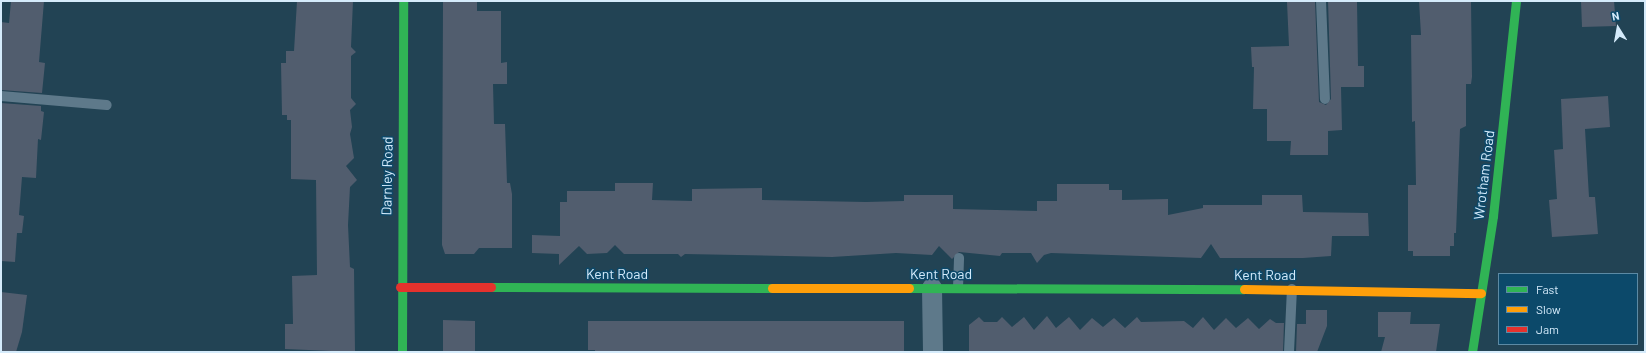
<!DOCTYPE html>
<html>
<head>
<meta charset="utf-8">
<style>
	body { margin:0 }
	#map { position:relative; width:1646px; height:353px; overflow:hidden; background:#224354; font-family:Barlow,sans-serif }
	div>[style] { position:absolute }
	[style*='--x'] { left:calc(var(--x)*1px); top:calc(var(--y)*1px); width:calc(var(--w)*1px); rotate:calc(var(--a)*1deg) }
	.building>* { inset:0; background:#515d6e }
	.lane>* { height:10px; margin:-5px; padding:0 5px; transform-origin:5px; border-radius:5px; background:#5e798a }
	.street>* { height:20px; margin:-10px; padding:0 10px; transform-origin:10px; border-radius:10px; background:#5e798a }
	.fast>* { height:9px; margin:-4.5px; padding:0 4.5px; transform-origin:4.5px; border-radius:4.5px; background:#30b455 }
	.slow>* { height:9px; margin:-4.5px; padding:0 4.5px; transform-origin:4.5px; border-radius:4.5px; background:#ff9f0a }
	.jam>* { height:9px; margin:-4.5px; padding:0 4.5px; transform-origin:4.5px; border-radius:4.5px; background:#e5322d }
	span { translate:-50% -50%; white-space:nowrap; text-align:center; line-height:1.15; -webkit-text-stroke:3px #0c496a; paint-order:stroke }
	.street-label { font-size:14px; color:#d5ebfb }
	.frame { position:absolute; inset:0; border:2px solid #d5ebfb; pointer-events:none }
	.legend { position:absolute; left:1498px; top:273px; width:140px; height:72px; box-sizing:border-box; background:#0c496a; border:1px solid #5c8aa4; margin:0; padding:5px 7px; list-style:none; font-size:12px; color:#d5ebfb }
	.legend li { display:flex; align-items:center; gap:8px; height:20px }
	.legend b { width:20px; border:1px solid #5c8aa4 }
	.north { position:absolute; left:1598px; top:8px; width:40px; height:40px; -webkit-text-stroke:3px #0c496a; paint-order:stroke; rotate:349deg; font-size:11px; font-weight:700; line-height:16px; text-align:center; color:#d5ebfb }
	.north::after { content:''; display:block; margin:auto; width:14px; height:18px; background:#d5ebfb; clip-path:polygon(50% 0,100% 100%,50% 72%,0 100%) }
</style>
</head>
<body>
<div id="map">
	<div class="building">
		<i style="clip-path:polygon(11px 1px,44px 1px,39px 62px,45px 63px,42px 93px,1px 90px,1px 22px,9px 23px)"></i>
		<i style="clip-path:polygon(297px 1px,353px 1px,351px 47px,356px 52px,351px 56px,351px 98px,356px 104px,350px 110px,352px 127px,350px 134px,354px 158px,346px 166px,357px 180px,350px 187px,348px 225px,350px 267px,354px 269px,355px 352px,285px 349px,285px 324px,293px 324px,292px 276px,317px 275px,316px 180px,291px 179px,291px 120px,287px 120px,287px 115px,282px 115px,281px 63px,286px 63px,286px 51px,294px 51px)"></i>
		<i style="clip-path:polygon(443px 1px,477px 1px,477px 11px,501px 11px,501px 63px,507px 62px,507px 84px,493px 84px,494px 124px,505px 124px,507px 183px,510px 183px,512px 194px,512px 248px,479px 248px,474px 254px,445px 254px,442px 245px)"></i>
		<i style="clip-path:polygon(1315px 1px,1319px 102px,1326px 105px,1331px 99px,1328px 1px,1357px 1px,1358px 66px,1364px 66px,1364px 87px,1341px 87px,1342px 130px,1328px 131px,1328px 155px,1290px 155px,1291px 141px,1267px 141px,1267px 109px,1253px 109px,1254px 67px,1252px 67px,1251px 47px,1289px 46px,1287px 2px)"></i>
		<i style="clip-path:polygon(1419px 1px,1471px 1px,1472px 77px,1471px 84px,1466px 84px,1466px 126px,1460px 129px,1456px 233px,1454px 233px,1454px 246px,1450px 246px,1450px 256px,1413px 256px,1413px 251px,1408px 251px,1408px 185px,1416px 185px,1415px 121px,1412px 122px,1411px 35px,1421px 35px)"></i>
		<i style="clip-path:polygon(1581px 1px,1614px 1px,1616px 26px,1582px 27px)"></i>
		<i style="clip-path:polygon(1608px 96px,1610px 127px,1585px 129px,1589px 197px,1595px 197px,1598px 234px,1552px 237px,1549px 200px,1557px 199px,1554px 150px,1563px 149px,1561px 99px)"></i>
		<i style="clip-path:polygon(1px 103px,41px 106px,41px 111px,44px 112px,41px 140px,38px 139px,36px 178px,22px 177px,19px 215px,24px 216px,22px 233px,17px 233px,15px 262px,1px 261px)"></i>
		<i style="clip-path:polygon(615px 183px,653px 183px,652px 200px,692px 201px,692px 189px,762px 188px,762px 200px,866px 202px,904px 201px,904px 195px,953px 195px,953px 209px,1037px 211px,1037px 201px,1057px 201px,1057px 184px,1109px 184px,1109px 190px,1122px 190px,1122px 200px,1168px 199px,1168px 215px,1203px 208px,1203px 205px,1262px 205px,1262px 195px,1302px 195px,1303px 212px,1368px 213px,1369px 236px,1332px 236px,1331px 256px,1303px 258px,1220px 258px,1211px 244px,1201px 258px,1051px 253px,1044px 255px,1037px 263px,1031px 253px,1002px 253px,1000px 256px,959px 252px,952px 259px,939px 246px,932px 255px,896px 253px,832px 257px,685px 254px,681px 257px,678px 254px,624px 254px,615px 245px,607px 253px,587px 254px,579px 246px,559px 265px,559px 254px,532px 253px,532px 235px,560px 236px,560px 202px,567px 202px,567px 191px,615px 191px)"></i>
		<i style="clip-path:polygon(1px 292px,27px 295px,22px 332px,16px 352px,1px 352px)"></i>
		<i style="clip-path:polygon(1306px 310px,1327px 310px,1327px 326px,1317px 352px,1296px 352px,1297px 324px,1306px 324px)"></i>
		<i style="clip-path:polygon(1378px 312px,1411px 312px,1410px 324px,1440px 324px,1436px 352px,1381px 352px,1385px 337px,1378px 337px)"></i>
		<i style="clip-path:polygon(1047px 316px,1056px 328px,1069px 317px,1080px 330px,1092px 318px,1103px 327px,1114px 318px,1125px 328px,1137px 317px,1141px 322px,1184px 321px,1193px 328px,1203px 317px,1214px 330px,1226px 318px,1236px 328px,1248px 318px,1259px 329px,1270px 319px,1276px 323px,1284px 323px,1283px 352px,969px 352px,969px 325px,979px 317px,984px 322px,997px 322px,1002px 317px,1012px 327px,1024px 317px,1034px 330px)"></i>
		<i style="clip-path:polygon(443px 320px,475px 321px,475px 352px,443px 352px)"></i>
		<i style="clip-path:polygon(588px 321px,904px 321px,904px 352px,595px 352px,595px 350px,588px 350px)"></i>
	</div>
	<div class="lane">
		<i style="--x:1321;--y:1;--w:98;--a:87.7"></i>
		<i style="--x:1;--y:96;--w:106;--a:4.9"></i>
		<i style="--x:958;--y:288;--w:30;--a:-88"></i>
		<i style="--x:1289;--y:352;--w:63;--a:-87.3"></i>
	</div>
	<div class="street">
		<i style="--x:932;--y:288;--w:64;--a:89.1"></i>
	</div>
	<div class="fast">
		<i style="--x:491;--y:287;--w:281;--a:0.2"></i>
		<i style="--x:909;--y:288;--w:335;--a:0.2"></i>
		<i style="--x:402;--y:352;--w:351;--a:-89.8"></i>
		<i style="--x:1472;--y:352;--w:138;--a:-81.2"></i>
		<i style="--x:1493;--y:216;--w:216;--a:-83.9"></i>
	</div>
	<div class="slow">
		<i style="--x:772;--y:288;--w:137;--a:0"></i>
		<i style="--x:1244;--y:289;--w:237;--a:1"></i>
	</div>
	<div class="jam">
		<i style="--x:400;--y:287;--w:91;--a:0"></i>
	</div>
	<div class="street-label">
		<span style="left:1484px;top:175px;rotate:-83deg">Wrotham Road</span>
		<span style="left:387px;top:176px;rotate:-89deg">Darnley Road</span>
		<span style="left:617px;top:274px">Kent Road</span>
		<span style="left:941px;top:274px">Kent Road</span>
		<span style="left:1265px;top:275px">Kent Road</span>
	</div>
	<div class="frame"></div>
	<ul class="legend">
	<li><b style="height:5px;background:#30b455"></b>Fast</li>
	<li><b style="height:5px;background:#ff9f0a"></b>Slow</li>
	<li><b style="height:5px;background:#e5322d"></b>Jam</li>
	</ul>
	<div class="north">N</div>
</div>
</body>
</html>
